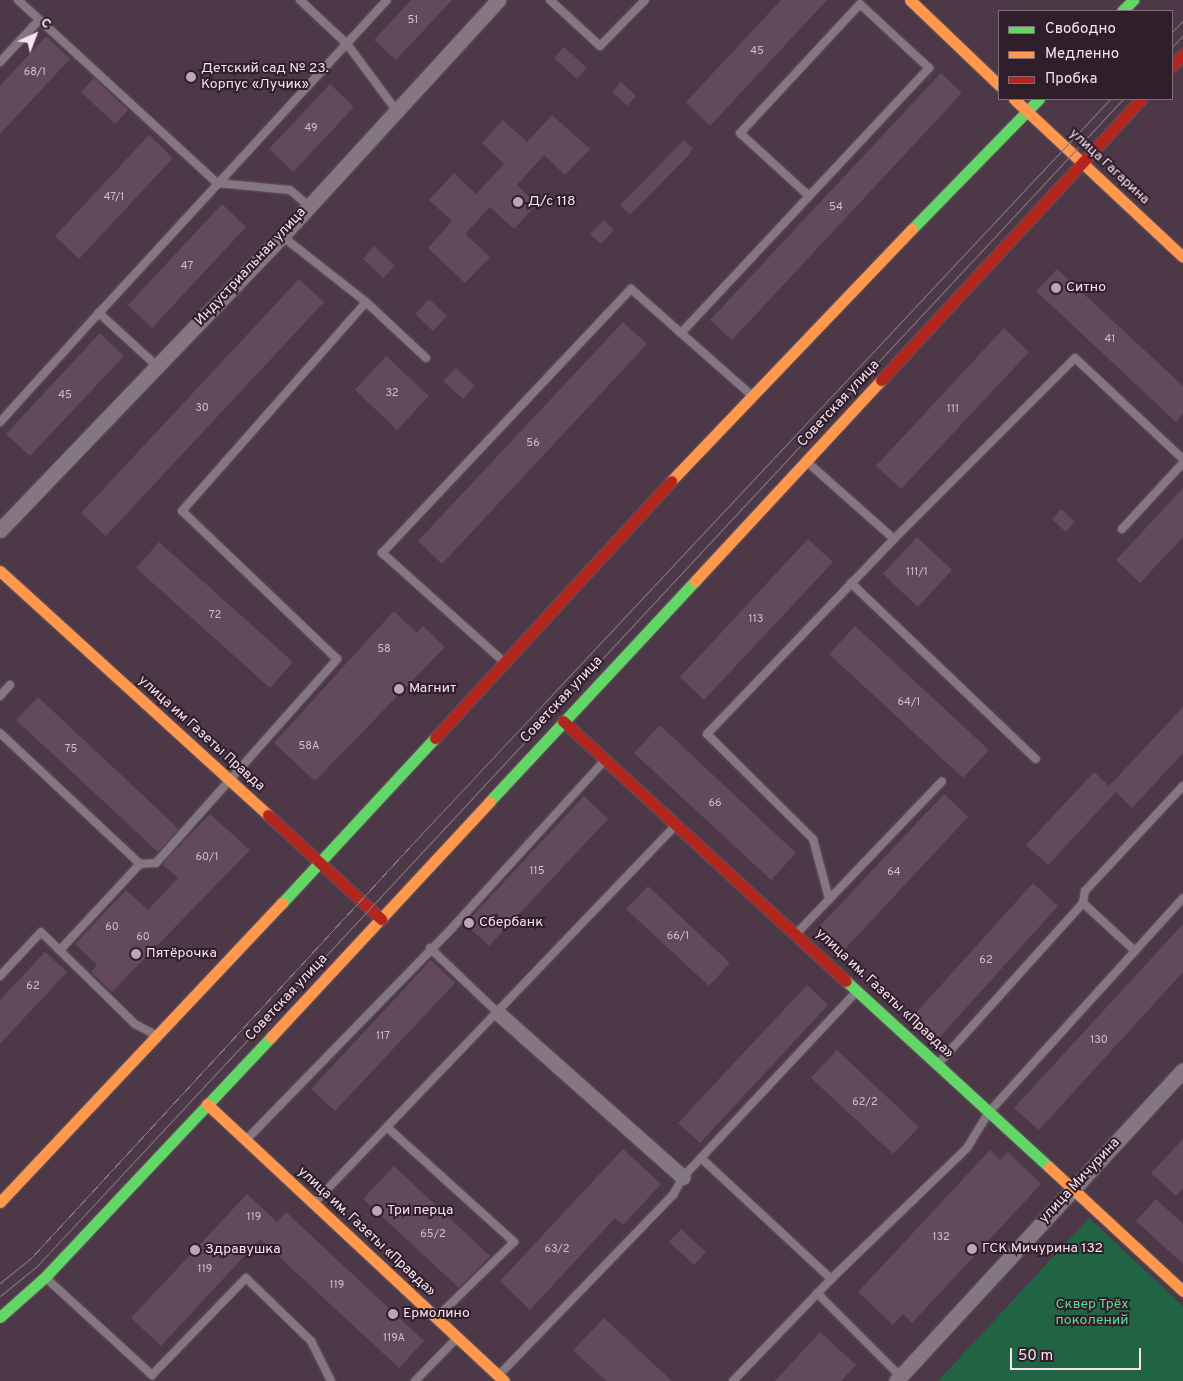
<!DOCTYPE html>
<html>
<head>
<meta charset="utf-8">
<style>
	body { margin:0 }
	#map { position:relative; width:1183px; height:1381px; overflow:hidden; background:#4c3847; font-family:Overpass,sans-serif }
	div>[style] { position:absolute }
	[style*='--x'] { left:calc(var(--x)*1px); top:calc(var(--y)*1px); width:calc(var(--w)*1px); rotate:calc(var(--a)*1deg) }
	.green>* { inset:0; background:#206444 }
	.building>* { inset:0; background:#624a5c }
	.roads { filter:drop-shadow(0 0 1px #665561) drop-shadow(0 0 1px #665561) }
	.lane>* { height:8px; margin:-4px; padding:0 4px; transform-origin:4px; border-radius:4px; background:#847781 }
	.street>* { height:15px; margin:-7.5px; padding:0 7.5px; transform-origin:7.5px; border-radius:7.5px; background:#847781 }
	.fast>* { height:11px; margin:-5.5px; padding:0 5.5px; transform-origin:5.5px; border-radius:5.5px; background:#63d668 }
	.slow>* { height:11px; margin:-5.5px; padding:0 5.5px; transform-origin:5.5px; border-radius:5.5px; background:#ff974d }
	.jam>* { height:11px; margin:-5.5px; padding:0 5.5px; transform-origin:5.5px; border-radius:5.5px; background:#b3261e }
	.tram>* { height:1px; margin:-0.5px; padding:0 0.5px; transform-origin:0.5px; border-radius:0.5px; background:#857882 }
	.dots>* { width:14px; height:14px; translate:-50% -50%; box-sizing:border-box; border:2px solid #301f2b; border-radius:50% }
	span { translate:-50% -50%; white-space:nowrap; text-align:center; line-height:1.15; -webkit-text-stroke:4px #301f2b; paint-order:stroke }
	.number-label { font-size:11px; color:#d2bbcc }
	.number-label span { -webkit-text-stroke-width:0 }
	.poi-label { font-size:14px; color:#f8e1f1 }
	.left { translate:0 -50%; text-align:left }
	.street-label { font-size:14px; color:#f8e1f1 }
	.park-label { font-size:14px; color:#54dd95 }
	.legend { position:absolute; left:998px; top:10px; width:175px; height:90px; box-sizing:border-box; background:#301f2b; border:1px solid #806d7a; margin:0; padding:6px 9px; list-style:none; font-size:15px; color:#f8e1f1 }
	.legend li { display:flex; align-items:center; gap:10px; height:25px }
	.legend b { width:25px; border:1px solid #806d7a }
	.north { position:absolute; left:10px; top:10px; width:50px; height:50px; -webkit-text-stroke:4px #301f2b; paint-order:stroke; rotate:43deg; font-size:14px; font-weight:700; line-height:20px; text-align:center; color:#f8e1f1 }
	.north::after { content:''; display:block; margin:auto; width:18px; height:22px; background:#f8e1f1; clip-path:polygon(50% 0,100% 100%,50% 72%,0 100%) }
	.scale { position:absolute; left:1010px; top:1348px; width:131px; height:22px; box-sizing:border-box; border:2px solid #f8e1f1; border-top:0; padding-left:6px; font-size:15px; line-height:18px; white-space:nowrap; color:#f8e1f1; -webkit-text-stroke:4px #301f2b; paint-order:stroke }
</style>
</head>
<body>
<div id="map">
	<div class="green">
		<i style="clip-path:polygon(1089px 1218px,1183px 1306px,1183px 1381px,938px 1381px)"></i>
	</div>
	<div class="building">
		<i style="clip-path:polygon(411px 0,452px 0,396px 60px,374px 40px)"></i>
		<i style="clip-path:polygon(781px 0,827px 0,710px 126px,686px 102px)"></i>
		<i style="clip-path:polygon(46px 36px,70px 59px,0 134px,0 86px)"></i>
		<i style="clip-path:polygon(564px 47px,587px 68px,577px 79px,554px 58px)"></i>
		<i style="clip-path:polygon(941px 73px,962px 93px,732px 340px,710px 320px)"></i>
		<i style="clip-path:polygon(94px 78px,128px 110px,115px 124px,81px 92px)"></i>
		<i style="clip-path:polygon(621px 82px,636px 96px,627px 106px,612px 92px)"></i>
		<i style="clip-path:polygon(330px 84px,354px 107px,293px 172px,269px 149px)"></i>
		<i style="clip-path:polygon(552px 115px,590px 149px,565px 175px,544px 155px,517px 185px,537px 204px,514px 229px,490px 207px,465px 234px,490px 257px,465px 283px,428px 248px,452px 221px,429px 200px,454px 173px,476px 194px,504px 164px,482px 143px,503px 120px,527px 142px)"></i>
		<i style="clip-path:polygon(149px 135px,173px 158px,79px 259px,55px 236px)"></i>
		<i style="clip-path:polygon(684px 140px,693px 148px,688px 156px,630px 215px,620px 205px)"></i>
		<i style="clip-path:polygon(222px 204px,246px 227px,152px 328px,128px 305px)"></i>
		<i style="clip-path:polygon(604px 220px,614px 230px,601px 244px,590px 234px)"></i>
		<i style="clip-path:polygon(374px 246px,395px 266px,383px 278px,363px 259px)"></i>
		<i style="clip-path:polygon(1057px 269px,1183px 386px,1183px 414px,1176px 422px,1036px 291px)"></i>
		<i style="clip-path:polygon(299px 279px,324px 302px,106px 536px,81px 513px)"></i>
		<i style="clip-path:polygon(429px 299px,447px 316px,433px 331px,415px 314px)"></i>
		<i style="clip-path:polygon(623px 322px,647px 344px,442px 564px,418px 541px)"></i>
		<i style="clip-path:polygon(1004px 328px,1029px 352px,901px 489px,876px 466px)"></i>
		<i style="clip-path:polygon(100px 333px,124px 356px,30px 456px,6px 434px)"></i>
		<i style="clip-path:polygon(386px 356px,429px 396px,397px 430px,355px 390px)"></i>
		<i style="clip-path:polygon(456px 368px,475px 386px,463px 399px,443px 381px)"></i>
		<i style="clip-path:polygon(1183px 488px,1183px 537px,1140px 583px,1116px 560px)"></i>
		<i style="clip-path:polygon(1061px 509px,1075px 522px,1066px 532px,1052px 519px)"></i>
		<i style="clip-path:polygon(917px 537px,952px 570px,918px 607px,883px 574px)"></i>
		<i style="clip-path:polygon(808px 539px,833px 562px,704px 700px,680px 677px)"></i>
		<i style="clip-path:polygon(159px 542px,293px 662px,270px 688px,136px 568px)"></i>
		<i style="clip-path:polygon(394px 611px,417px 633px,423px 626px,445px 647px,315px 781px,274px 743px)"></i>
		<i style="clip-path:polygon(855px 626px,989px 750px,963px 778px,829px 654px)"></i>
		<i style="clip-path:polygon(38px 697px,179px 829px,158px 852px,16px 720px)"></i>
		<i style="clip-path:polygon(1183px 707px,1183px 753px,1132px 808px,1116px 792px,1048px 865px,1026px 845px,1094px 772px,1109px 786px)"></i>
		<i style="clip-path:polygon(660px 725px,796px 853px,771px 880px,634px 753px)"></i>
		<i style="clip-path:polygon(944px 794px,968px 817px,845px 949px,820px 926px)"></i>
		<i style="clip-path:polygon(584px 796px,608px 819px,489px 946px,465px 924px)"></i>
		<i style="clip-path:polygon(210px 814px,250px 850px,112px 992px,91px 972px,97px 965px,75px 944px,126px 890px,148px 910px,178px 878px,163px 865px,166px 860px)"></i>
		<i style="clip-path:polygon(1033px 883px,1058px 906px,939px 1038px,914px 1015px)"></i>
		<i style="clip-path:polygon(648px 886px,730px 963px,709px 986px,626px 909px)"></i>
		<i style="clip-path:polygon(1183px 924px,1183px 972px,1039px 1130px,1014px 1108px)"></i>
		<i style="clip-path:polygon(45px 952px,67px 972px,0 1044px,0 1000px)"></i>
		<i style="clip-path:polygon(431px 960px,455px 983px,335px 1111px,311px 1089px)"></i>
		<i style="clip-path:polygon(807px 985px,828px 1005px,700px 1143px,678px 1123px)"></i>
		<i style="clip-path:polygon(837px 1050px,919px 1127px,893px 1154px,811px 1078px)"></i>
		<i style="clip-path:polygon(1183px 1139px,1183px 1188px,1176px 1196px,1151px 1173px)"></i>
		<i style="clip-path:polygon(623px 1149px,661px 1184px,623px 1225px,615px 1218px,530px 1310px,500px 1281px)"></i>
		<i style="clip-path:polygon(990px 1150px,1000px 1160px,1008px 1152px,1041px 1184px,912px 1323px,903px 1314px,893px 1325px,858px 1292px)"></i>
		<i style="clip-path:polygon(394px 1166px,490px 1256px,459px 1288px,363px 1199px)"></i>
		<i style="clip-path:polygon(247px 1194px,277px 1222px,286px 1212px,424px 1341px,399px 1368px,260px 1239px,161px 1346px,131px 1318px)"></i>
		<i style="clip-path:polygon(1156px 1199px,1183px 1224px,1183px 1264px,1136px 1221px)"></i>
		<i style="clip-path:polygon(681px 1229px,706px 1252px,694px 1265px,669px 1242px)"></i>
		<i style="clip-path:polygon(604px 1318px,672px 1381px,606px 1381px,573px 1350px)"></i>
		<i style="clip-path:polygon(820px 1332px,856px 1365px,841px 1381px,775px 1381px)"></i>
	</div>
	<div class="roads">
		<div class="lane">
			<i style="--x:18;--y:0;--w:270;--a:42.6"></i>
			<i style="--x:217;--y:183;--w:73;--a:5.5"></i>
			<i style="--x:290;--y:190;--w:25;--a:40"></i>
			<i style="--x:300;--y:0;--w:64;--a:43.1"></i>
			<i style="--x:347;--y:44;--w:82;--a:53.4"></i>
			<i style="--x:550;--y:0;--w:68;--a:42.6"></i>
			<i style="--x:600;--y:46;--w:64;--a:-45.6"></i>
			<i style="--x:0;--y:62;--w:57;--a:-47.1"></i>
			<i style="--x:282;--y:236;--w:107;--a:38.2"></i>
			<i style="--x:366;--y:302;--w:82;--a:43"></i>
			<i style="--x:681;--y:333;--w:363;--a:-46.9"></i>
			<i style="--x:929;--y:68;--w:94;--a:-137.2"></i>
			<i style="--x:860;--y:4;--w:176;--a:132.9"></i>
			<i style="--x:740;--y:133;--w:93;--a:42.4"></i>
			<i style="--x:157;--y:366;--w:79;--a:-137.6"></i>
			<i style="--x:99;--y:313;--w:425;--a:-47.4"></i>
			<i style="--x:0;--y:422;--w:147;--a:-47.8"></i>
			<i style="--x:807;--y:462;--w:116;--a:41.5"></i>
			<i style="--x:1122;--y:529;--w:90;--a:-47.3"></i>
			<i style="--x:851;--y:583;--w:255;--a:43.6"></i>
			<i style="--x:503;--y:661;--w:162;--a:-138.2"></i>
			<i style="--x:382;--y:553;--w:363;--a:-46.7"></i>
			<i style="--x:631;--y:289;--w:159;--a:41.4"></i>
			<i style="--x:0;--y:696;--w:15;--a:-48"></i>
			<i style="--x:0;--y:733;--w:192;--a:43.1"></i>
			<i style="--x:829;--y:899;--w:62;--a:-104.9"></i>
			<i style="--x:813;--y:839;--w:149;--a:-135.3"></i>
			<i style="--x:707;--y:734;--w:270;--a:-46.2"></i>
			<i style="--x:894;--y:539;--w:256;--a:-45"></i>
			<i style="--x:1075;--y:358;--w:148;--a:43.1"></i>
			<i style="--x:1083;--y:903;--w:71;--a:42.7"></i>
			<i style="--x:796;--y:934;--w:211;--a:-46.3"></i>
			<i style="--x:430;--y:948;--w:94;--a:43.7"></i>
			<i style="--x:60;--y:950;--w:117;--a:-47.1"></i>
			<i style="--x:140;--y:864;--w:16;--a:-4"></i>
			<i style="--x:156;--y:863;--w:273;--a:-48.4"></i>
			<i style="--x:337;--y:659;--w:214;--a:-136.3"></i>
			<i style="--x:182;--y:511;--w:278;--a:-48.6"></i>
			<i style="--x:0;--y:976;--w:60;--a:-47"></i>
			<i style="--x:41;--y:932;--w:132;--a:44.4"></i>
			<i style="--x:135;--y:1024;--w:24;--a:28"></i>
			<i style="--x:938;--y:1064;--w:217;--a:-48"></i>
			<i style="--x:1083;--y:903;--w:12;--a:-81"></i>
			<i style="--x:1085;--y:891;--w:144;--a:-47"></i>
			<i style="--x:388;--y:1128;--w:170;--a:42.1"></i>
			<i style="--x:514;--y:1242;--w:109;--a:135.7"></i>
			<i style="--x:247;--y:1139;--w:294;--a:-45.8"></i>
			<i style="--x:452;--y:928;--w:227;--a:-47.7"></i>
			<i style="--x:701;--y:1158;--w:178;--a:42.9"></i>
			<i style="--x:314;--y:1203;--w:521;--a:-46.25"></i>
			<i style="--x:46;--y:1278;--w:144;--a:42.5"></i>
			<i style="--x:152;--y:1375;--w:135;--a:-45.9"></i>
			<i style="--x:246;--y:1278;--w:91;--a:44.1"></i>
			<i style="--x:311;--y:1341;--w:45;--a:63.4"></i>
			<i style="--x:817;--y:1293;--w:117;--a:45"></i>
			<i style="--x:500;--y:1374;--w:249;--a:-46"></i>
			<i style="--x:673;--y:1195;--w:21;--a:-61"></i>
			<i style="--x:683;--y:1177;--w:253;--a:-46.9"></i>
			<i style="--x:415;--y:1381;--w:59;--a:-45.7"></i>
			<i style="--x:733;--y:1381;--w:141;--a:-46.1"></i>
			<i style="--x:831;--y:1279;--w:189;--a:-43.9"></i>
			<i style="--x:967;--y:1148;--w:42;--a:-58.6"></i>
			<i style="--x:989;--y:1112;--w:289;--a:-47.8"></i>
		</div>
		<div class="street">
			<i style="--x:0;--y:530;--w:407;--a:-46.2"></i>
			<i style="--x:282;--y:236;--w:320;--a:-47.5"></i>
			<i style="--x:498;--y:1013;--w:247;--a:41.6"></i>
			<i style="--x:896;--y:1381;--w:423;--a:-47.3"></i>
		</div>
		<div class="fast">
			<i style="--x:1122;--y:11;--w:16;--a:-45"></i>
			<i style="--x:912;--y:229;--w:182;--a:-45.7"></i>
			<i style="--x:489;--y:802;--w:302;--a:-47"></i>
			<i style="--x:282;--y:903;--w:225;--a:-47.2"></i>
			<i style="--x:846;--y:981;--w:275;--a:42.5"></i>
			<i style="--x:0;--y:1317;--w:60;--a:-41.6"></i>
			<i style="--x:45;--y:1277;--w:330;--a:-46.7"></i>
		</div>
		<div class="slow">
			<i style="--x:910;--y:0;--w:123;--a:43.7"></i>
			<i style="--x:1014;--y:99;--w:231;--a:43.1"></i>
			<i style="--x:671;--y:481;--w:349;--a:-46.3"></i>
			<i style="--x:0;--y:571;--w:362;--a:42.3"></i>
			<i style="--x:695;--y:581;--w:274;--a:-47.2"></i>
			<i style="--x:271;--y:1037;--w:321;--a:-47.1"></i>
			<i style="--x:207;--y:1104;--w:406;--a:43"></i>
			<i style="--x:1049;--y:1167;--w:183;--a:42.8"></i>
			<i style="--x:0;--y:1202;--w:411;--a:-46.7"></i>
		</div>
		<div class="jam">
			<i style="--x:1172;--y:66;--w:16;--a:-47"></i>
			<i style="--x:881;--y:380;--w:383;--a:-47.2"></i>
			<i style="--x:563;--y:721;--w:384;--a:42.6"></i>
			<i style="--x:435;--y:738;--w:349;--a:-47.4"></i>
			<i style="--x:268;--y:815;--w:154;--a:42.6"></i>
		</div>
	</div>
	<div class="tram">
		<i style="--x:1172;--y:32;--w:16;--a:-47"></i>
		<i style="--x:1172;--y:47;--w:16;--a:-47"></i>
		<i style="--x:0;--y:1283;--w:40;--a:-39"></i>
		<i style="--x:31;--y:1258;--w:565;--a:-47.37"></i>
		<i style="--x:414;--y:842;--w:1018;--a:-46.87"></i>
		<i style="--x:0;--y:1296;--w:48;--a:-39"></i>
		<i style="--x:37;--y:1266;--w:1594;--a:-47.06"></i>
	</div>
	<div class="dots">
		<i style="left:191px;top:77px;background:#bca6b6"></i>
		<i style="left:518px;top:202px;background:#bca6b6"></i>
		<i style="left:1056px;top:288px;background:#bca6b6"></i>
		<i style="left:399px;top:689px;background:#bca6b6"></i>
		<i style="left:469px;top:923px;background:#bca6b6"></i>
		<i style="left:136px;top:954px;background:#bca6b6"></i>
		<i style="left:377px;top:1211px;background:#bca6b6"></i>
		<i style="left:972px;top:1249px;background:#bca6b6"></i>
		<i style="left:195px;top:1250px;background:#bca6b6"></i>
		<i style="left:393px;top:1314px;background:#bca6b6"></i>
	</div>
	<div class="number-label">
		<span style="left:413px;top:20px">51</span>
		<span style="left:757px;top:51px">45</span>
		<span style="left:35px;top:72px">68/1</span>
		<span style="left:311px;top:128px">49</span>
		<span style="left:114px;top:197px">47/1</span>
		<span style="left:836px;top:207px">54</span>
		<span style="left:187px;top:266px">47</span>
		<span style="left:1110px;top:339px">41</span>
		<span style="left:392px;top:393px">32</span>
		<span style="left:65px;top:395px">45</span>
		<span style="left:202px;top:408px">30</span>
		<span style="left:953px;top:409px">111</span>
		<span style="left:533px;top:443px">56</span>
		<span style="left:917px;top:572px">111/1</span>
		<span style="left:215px;top:615px">72</span>
		<span style="left:756px;top:619px">113</span>
		<span style="left:384px;top:649px">58</span>
		<span style="left:909px;top:702px">64/1</span>
		<span style="left:309px;top:746px">58А</span>
		<span style="left:71px;top:749px">75</span>
		<span style="left:715px;top:803px">66</span>
		<span style="left:207px;top:857px">60/1</span>
		<span style="left:537px;top:871px">115</span>
		<span style="left:894px;top:872px">64</span>
		<span style="left:112px;top:927px">60</span>
		<span style="left:678px;top:936px">66/1</span>
		<span style="left:143px;top:937px">60</span>
		<span style="left:986px;top:960px">62</span>
		<span style="left:33px;top:986px">62</span>
		<span style="left:383px;top:1036px">117</span>
		<span style="left:1099px;top:1040px">130</span>
		<span style="left:865px;top:1102px">62/2</span>
		<span style="left:254px;top:1217px">119</span>
		<span style="left:433px;top:1234px">65/2</span>
		<span style="left:941px;top:1237px">132</span>
		<span style="left:557px;top:1249px">63/2</span>
		<span style="left:205px;top:1269px">119</span>
		<span style="left:337px;top:1285px">119</span>
		<span style="left:394px;top:1338px">119А</span>
	</div>
	<div class="poi-label">
		<span class="left" style="left:201px;top:77px">Детский сад № 23.<br>Корпус «Лучик»</span>
		<span class="left" style="left:528px;top:202px">Д/с 118</span>
		<span class="left" style="left:1066px;top:288px">Ситно</span>
		<span class="left" style="left:409px;top:689px">Магнит</span>
		<span class="left" style="left:479px;top:923px">Сбербанк</span>
		<span class="left" style="left:146px;top:954px">Пятёрочка</span>
		<span class="left" style="left:387px;top:1211px">Три перца</span>
		<span class="left" style="left:982px;top:1249px">ГСК Мичурина 132</span>
		<span class="left" style="left:205px;top:1250px">Здравушка</span>
		<span class="left" style="left:403px;top:1314px">Ермолино</span>
	</div>
	<div class="street-label">
		<span style="left:1109px;top:167px;rotate:43deg">улица Гагарина</span>
		<span style="left:251px;top:267px;rotate:-47deg">Индустриальная улица</span>
		<span style="left:839px;top:404px;rotate:-47deg">Советская улица</span>
		<span style="left:562px;top:700px;rotate:-47deg">Советская улица</span>
		<span style="left:201px;top:734px;rotate:42deg">улица им Газеты Правда</span>
		<span style="left:884px;top:994px;rotate:43deg">улица им. Газеты «Правда»</span>
		<span style="left:287px;top:998px;rotate:-47deg">Советская улица</span>
		<span style="left:1080px;top:1181px;rotate:-47deg">улица Мичурина</span>
		<span style="left:366px;top:1232px;rotate:43deg">улица им. Газеты «Правда»</span>
	</div>
	<div class="park-label">
		<span style="left:1092px;top:1313px">Сквер Трёх<br>поколений</span>
	</div>
	<ul class="legend">
	<li><b style="height:6px;background:#63d668"></b>Свободно</li>
	<li><b style="height:6px;background:#ff974d"></b>Медленно</li>
	<li><b style="height:6px;background:#b3261e"></b>Пробка</li>
	</ul>
	<div class="north">С</div>
	<div class="scale">50 m</div>
</div>
</body>
</html>
